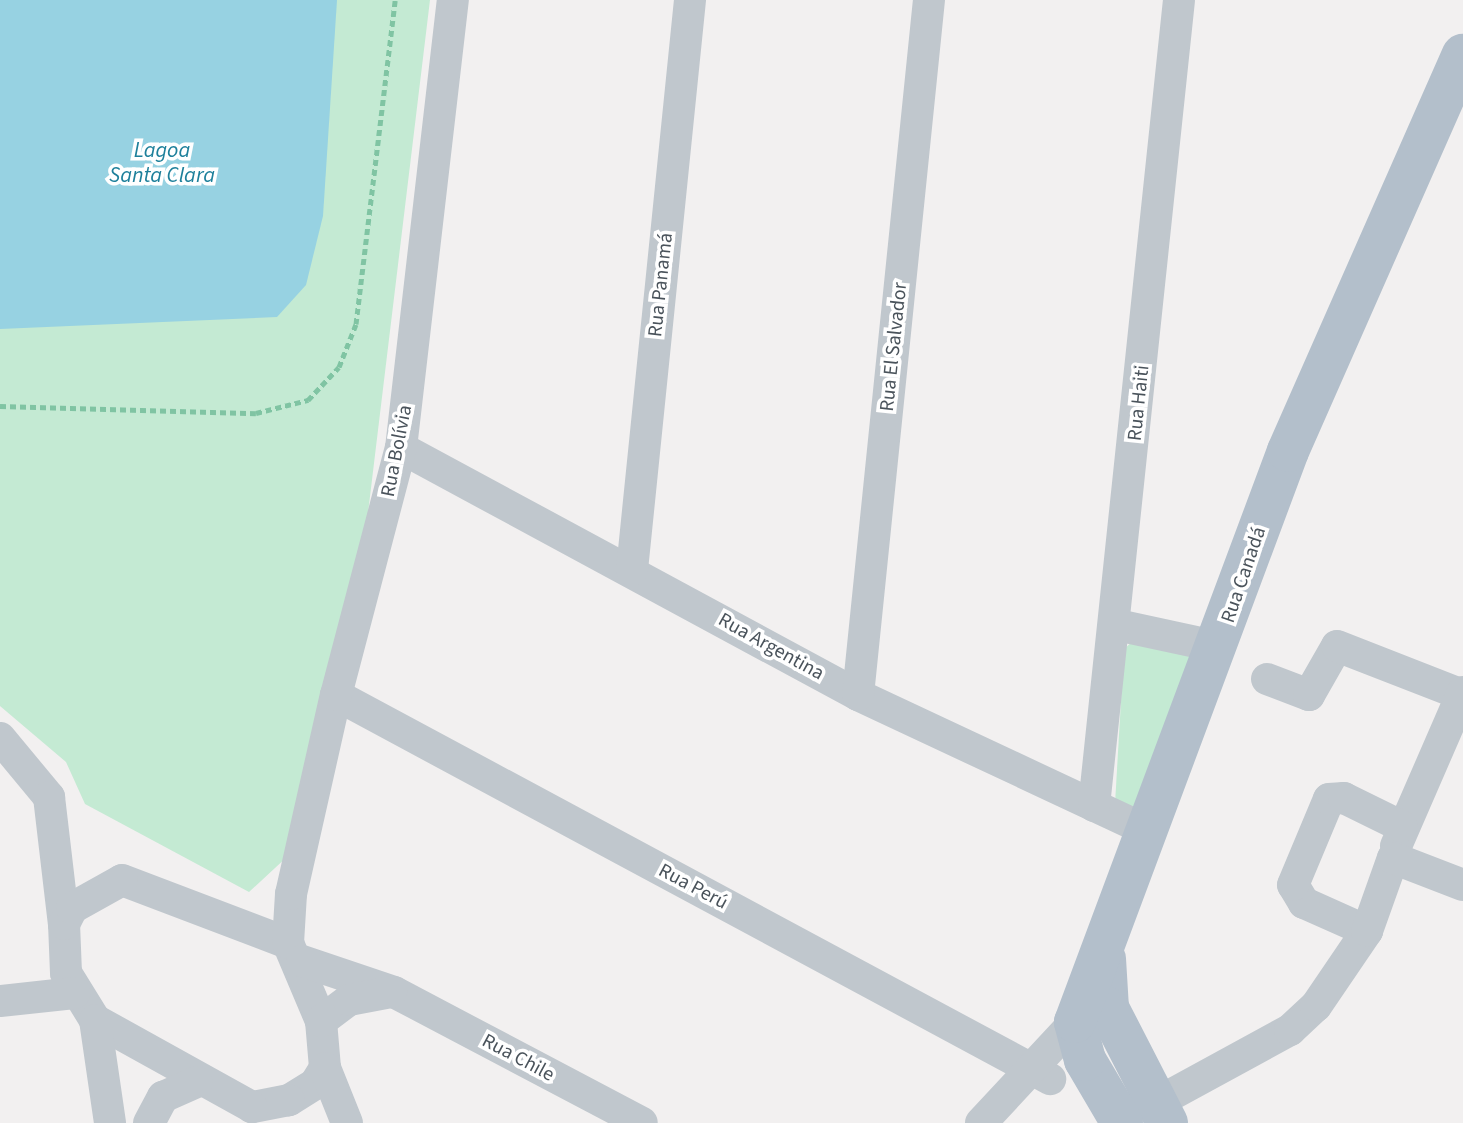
<!DOCTYPE html>
<html>
<head>
<meta charset="utf-8">
<style>
	body { margin:0 }
	#map { position:relative; width:1463px; height:1123px; overflow:hidden; background:#f2f0f0; font-family:"Source Sans 3",sans-serif }
	div>[style] { position:absolute }
	[style*='--x'] { left:calc(var(--x)*1px); top:calc(var(--y)*1px); width:calc(var(--w)*1px); rotate:calc(var(--a)*1deg) }
	.green>* { inset:0; background:#c4ead3 }
	.water>* { inset:0; background:#97d2e2 }
	.path>* { height:5px; margin-top:-2.5px; transform-origin:0; background:repeating-linear-gradient(90deg,#80c4a3 0 6px,transparent 0 10px) }
	.minor>* { height:32px; margin:-16px; padding:0 16px; transform-origin:16px; border-radius:16px; background:#c0c7cd }
	.major>* { height:42px; margin:-21px; padding:0 21px; transform-origin:21px; border-radius:21px; background:#b3bfcb }
	span { translate:-50% -50%; white-space:nowrap; text-align:center; line-height:1.15; -webkit-text-stroke:7px #fff; paint-order:stroke }
	.street-label { font-size:20px; color:#4a535b }
	.water-label { font-size:22px; color:#1e809b; font-style:italic }
</style>
</head>
<body>
<div id="map">
	<div class="green">
		<i style="clip-path:polygon(0 0,430px 0,368px 513px,289px 855px,249px 892px,85px 804px,66px 762px,0 706px)"></i>
		<i style="clip-path:polygon(1133px 641px,1196px 651px,1144px 815px,1115px 804px,1124px 649px)"></i>
	</div>
	<div class="water">
		<i style="clip-path:polygon(0 0,337px 0,323px 216px,306px 285px,277px 317px,0 329px)"></i>
	</div>
	<div class="path">
		<i style="--x:0;--y:406;--w:256;--a:1.6"></i>
		<i style="--x:256;--y:413;--w:54;--a:-14"></i>
		<i style="--x:308;--y:400;--w:45;--a:-46.8"></i>
		<i style="--x:339;--y:367;--w:46;--a:-68.4"></i>
		<i style="--x:356;--y:324;--w:326;--a:-83.1"></i>
	</div>
	<div class="minor">
		<i style="--x:401;--y:448;--w:519;--a:28.39"></i>
		<i style="--x:858;--y:695;--w:320;--a:25.1"></i>
		<i style="--x:632;--y:570;--w:573;--a:-84.19"></i>
		<i style="--x:1117;--y:625;--w:104;--a:12.2"></i>
		<i style="--x:1267;--y:679;--w:45;--a:20.9"></i>
		<i style="--x:1309;--y:695;--w:56;--a:-60.3"></i>
		<i style="--x:1337;--y:646;--w:132;--a:21.3"></i>
		<i style="--x:336;--y:695;--w:811;--a:28.27"></i>
		<i style="--x:858;--y:695;--w:699;--a:-84.17"></i>
		<i style="--x:0;--y:738;--w:77;--a:50.3"></i>
		<i style="--x:49;--y:797;--w:128;--a:83.3"></i>
		<i style="--x:1094;--y:806;--w:810;--a:-83.98"></i>
		<i style="--x:1396;--y:846;--w:168;--a:-66.5"></i>
		<i style="--x:122;--y:880;--w:178;--a:20.8"></i>
		<i style="--x:288;--y:943;--w:85;--a:67.1"></i>
		<i style="--x:321;--y:1021;--w:47;--a:85.1"></i>
		<i style="--x:325;--y:1068;--w:19;--a:122"></i>
		<i style="--x:315;--y:1084;--w:31;--a:148"></i>
		<i style="--x:289;--y:1100;--w:38;--a:169"></i>
		<i style="--x:252;--y:1107;--w:179;--a:-151"></i>
		<i style="--x:95;--y:1020;--w:55;--a:-121.7"></i>
		<i style="--x:66;--y:973;--w:49;--a:-92.3"></i>
		<i style="--x:64;--y:924;--w:18;--a:-63"></i>
		<i style="--x:72;--y:908;--w:57;--a:-29.2"></i>
		<i style="--x:1367;--y:931;--w:69;--a:-156"></i>
		<i style="--x:1304;--y:903;--w:21;--a:-121"></i>
		<i style="--x:1293;--y:885;--w:93;--a:-67.3"></i>
		<i style="--x:1329;--y:799;--w:15;--a:-4"></i>
		<i style="--x:1344;--y:798;--w:64;--a:26.2"></i>
		<i style="--x:288;--y:943;--w:49;--a:-86.5"></i>
		<i style="--x:291;--y:894;--w:204;--a:-77.3"></i>
		<i style="--x:336;--y:695;--w:255;--a:-75.3"></i>
		<i style="--x:401;--y:448;--w:451;--a:-83.4"></i>
		<i style="--x:302;--y:961;--w:97;--a:18.6"></i>
		<i style="--x:394;--y:992;--w:280;--a:27.8"></i>
		<i style="--x:0;--y:1001;--w:75;--a:-6.1"></i>
		<i style="--x:95;--y:1020;--w:104;--a:81.7"></i>
		<i style="--x:321;--y:1021;--w:35;--a:-37"></i>
		<i style="--x:349;--y:1000;--w:43;--a:-10.8"></i>
		<i style="--x:325;--y:1068;--w:59;--a:68.2"></i>
		<i style="--x:1156;--y:1103;--w:153;--a:-28.6"></i>
		<i style="--x:1290;--y:1030;--w:35;--a:-43"></i>
		<i style="--x:1316;--y:1006;--w:91;--a:-55.8"></i>
		<i style="--x:1367;--y:931;--w:77;--a:-70.4"></i>
		<i style="--x:1393;--y:858;--w:75;--a:21.1"></i>
		<i style="--x:149;--y:1123;--w:30;--a:-62"></i>
		<i style="--x:163;--y:1097;--w:37;--a:-24"></i>
		<i style="--x:981;--y:1123;--w:138;--a:-47.1"></i>
	</div>
	<div class="major">
		<i style="--x:1105;--y:959;--w:49;--a:86.5"></i>
		<i style="--x:1108;--y:1008;--w:129;--a:62.8"></i>
		<i style="--x:1122;--y:1123;--w:73;--a:-120.4"></i>
		<i style="--x:1085;--y:1060;--w:39;--a:-105"></i>
		<i style="--x:1075;--y:1022;--w:609;--a:-69.54"></i>
		<i style="--x:1288;--y:451;--w:433;--a:-66.2"></i>
	</div>
	<div class="street-label">
		<span style="left:661px;top:285px;rotate:-84deg">Rua Panamá</span>
		<span style="left:894px;top:347px;rotate:-84deg">Rua El Salvador</span>
		<span style="left:1139px;top:403px;rotate:-84deg">Rua Haiti</span>
		<span style="left:397px;top:451px;rotate:-79deg">Rua Bolívia</span>
		<span style="left:1244px;top:575px;rotate:-71deg">Rua Canadá</span>
		<span style="left:771px;top:647px;rotate:29deg">Rua Argentina</span>
		<span style="left:693px;top:887px;rotate:28deg">Rua Perú</span>
		<span style="left:518px;top:1058px;rotate:28deg">Rua Chile</span>
	</div>
	<div class="water-label">
		<span style="left:162px;top:163px">Lagoa<br>Santa Clara</span>
	</div>
</div>
</body>
</html>
